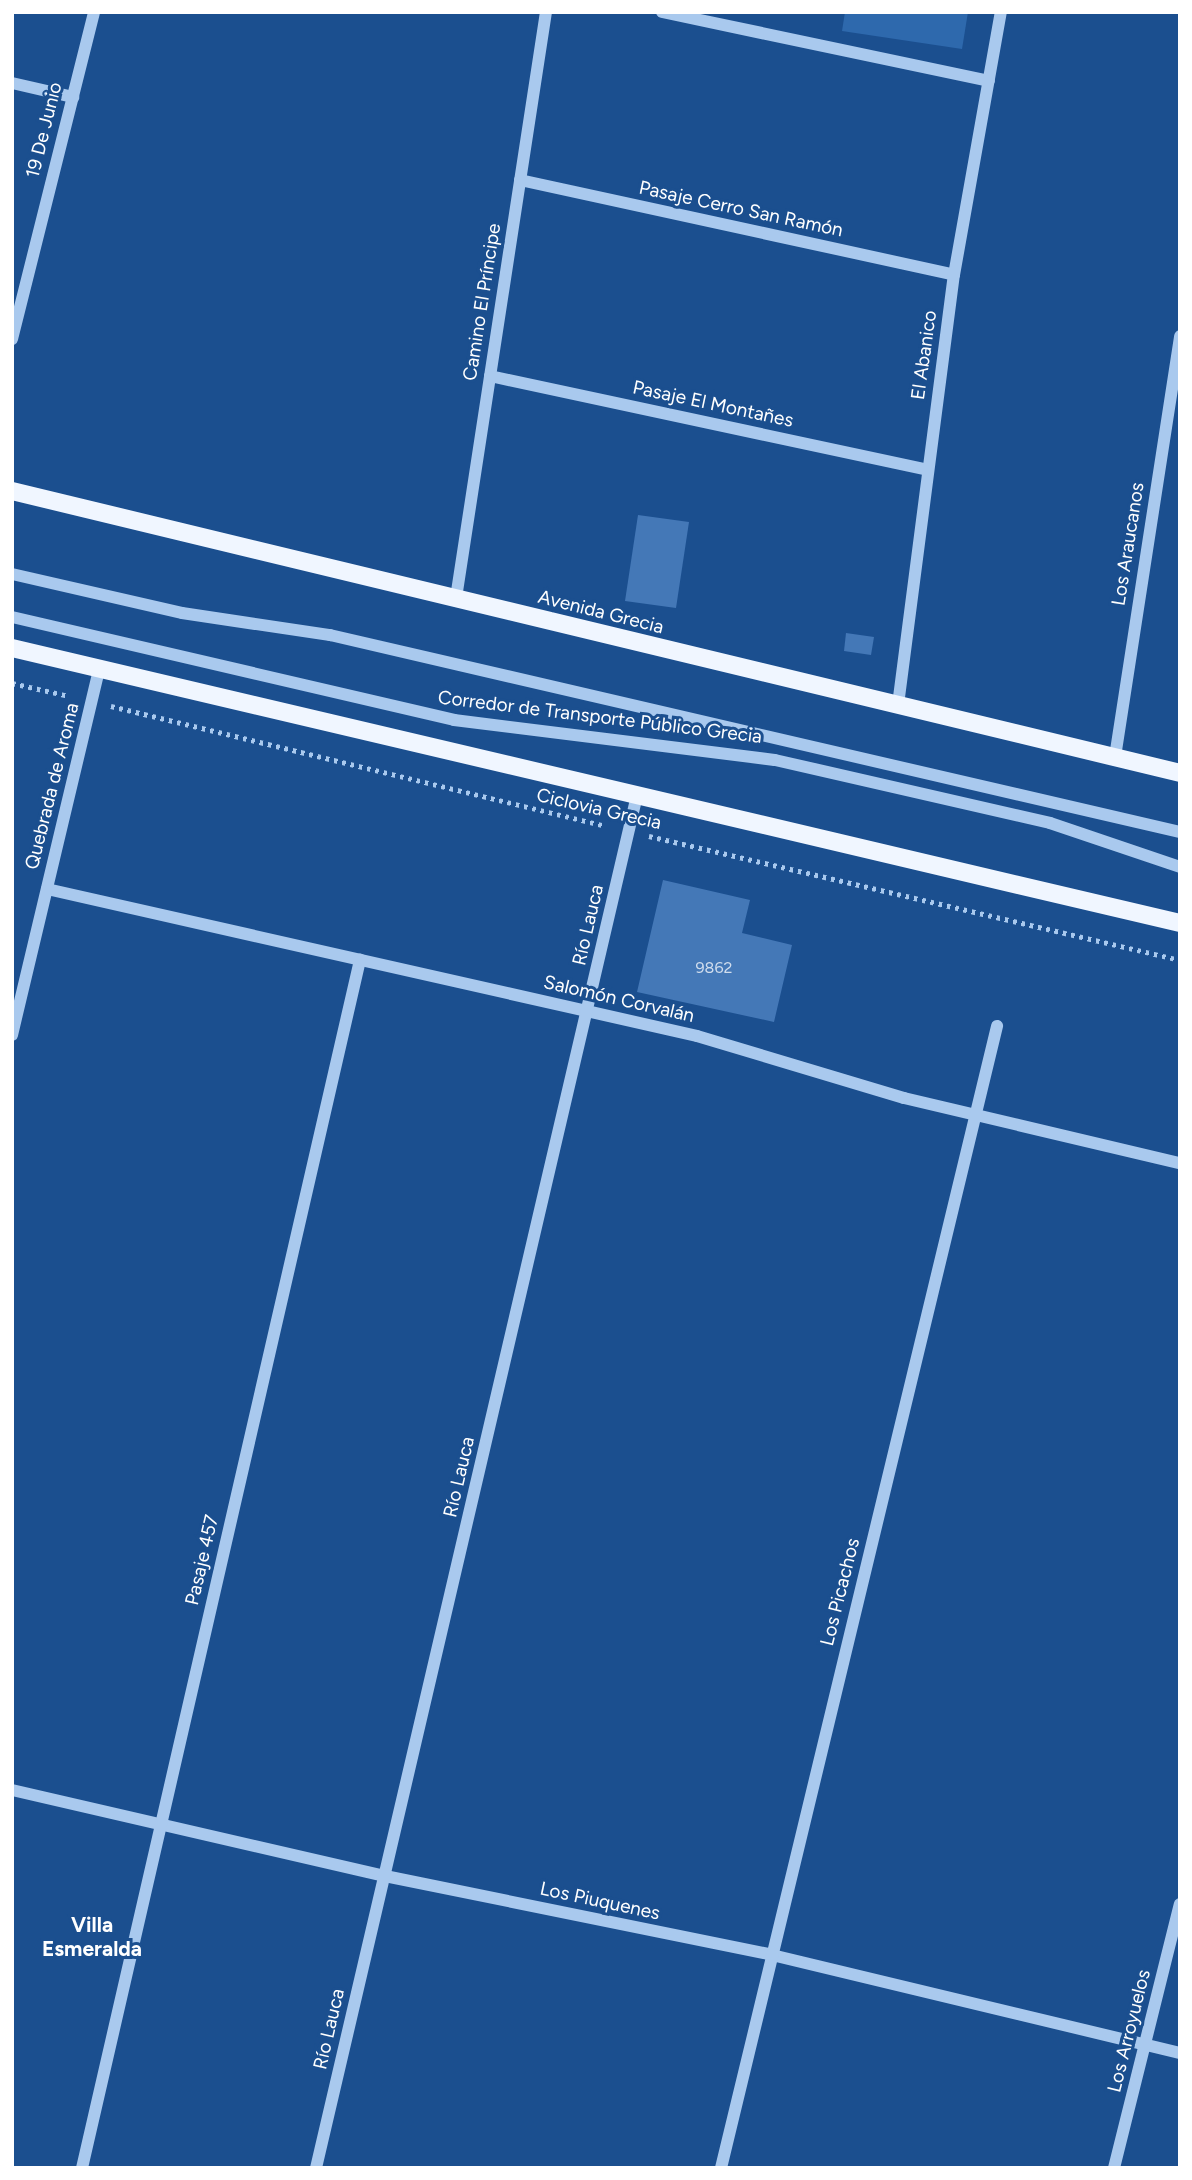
<!DOCTYPE html>
<html>
<head>
<meta charset="utf-8">
<style>
	body { margin:0 }
	#map { position:relative; width:1192px; height:2180px; overflow:hidden; background:#1b4f8f; font-family:Figtree,sans-serif }
	div>[style] { position:absolute }
	[style*='--x'] { left:calc(var(--x)*1px); top:calc(var(--y)*1px); width:calc(var(--w)*1px); rotate:calc(var(--a)*1deg) }
	.green>* { inset:0; background:#2e69ad }
	.building>* { inset:0; background:#4478b7 }
	.path>* { height:4.5px; margin-top:-2.25px; transform-origin:0; background:repeating-linear-gradient(90deg,#a9c9ee 0 3.5px,transparent 0 8.5px) }
	.minor>* { height:12px; margin:-6px; padding:0 6px; transform-origin:6px; border-radius:6px; background:#a9c9ee }
	.major>* { height:18px; margin:-9px; padding:0 9px; transform-origin:9px; border-radius:9px; background:#f0f6ff }
	span { translate:-50% -50%; white-space:nowrap; text-align:center; line-height:1.15; -webkit-text-stroke:6px #1b4f8f; paint-order:stroke }
	.number-label { font-size:16px; color:#d0dded }
	.number-label span { -webkit-text-stroke-width:0 }
	.street-label { font-size:19px; color:#fff }
	.neighbourhood-label { font-size:21px; color:#fff; font-weight:700 }
	.frame { position:absolute; inset:0; border:14px solid #fff; pointer-events:none }
</style>
</head>
<body>
<div id="map">
	<div class="green">
		<i style="clip-path:polygon(845px 12px,968px 12px,962px 49px,842px 31px)"></i>
	</div>
	<div class="building">
		<i style="clip-path:polygon(638px 515px,689px 522px,676px 608px,625px 601px)"></i>
		<i style="clip-path:polygon(846px 633px,874px 637px,871px 655px,844px 651px)"></i>
		<i style="clip-path:polygon(663px 880px,750px 900px,742px 933px,792px 945px,774px 1022px,637px 992px)"></i>
	</div>
	<div class="path">
		<i style="--x:12;--y:683;--w:58;--a:12.8"></i>
		<i style="--x:111;--y:706;--w:509;--a:13.63"></i>
		<i style="--x:649;--y:836;--w:545;--a:13.14"></i>
	</div>
	<div class="minor">
		<i style="--x:662;--y:12;--w:334;--a:11.9"></i>
		<i style="--x:12;--y:83;--w:63;--a:12.9"></i>
		<i style="--x:520;--y:180;--w:444;--a:12.3"></i>
		<i style="--x:12;--y:339;--w:337;--a:-75.9"></i>
		<i style="--x:490;--y:376;--w:448;--a:12.1"></i>
		<i style="--x:12;--y:574;--w:174;--a:12.9"></i>
		<i style="--x:182;--y:613;--w:150;--a:8.5"></i>
		<i style="--x:330;--y:635;--w:873;--a:13.05"></i>
		<i style="--x:456;--y:598;--w:593;--a:-81.27"></i>
		<i style="--x:12;--y:617;--w:454;--a:13.1"></i>
		<i style="--x:454;--y:720;--w:323;--a:7.1"></i>
		<i style="--x:775;--y:760;--w:282;--a:12.9"></i>
		<i style="--x:1050;--y:823;--w:137;--a:18.7"></i>
		<i style="--x:898;--y:705;--w:434;--a:-82.6"></i>
		<i style="--x:954;--y:275;--w:267;--a:-79.9"></i>
		<i style="--x:1115;--y:757;--w:426;--a:-81.2"></i>
		<i style="--x:47;--y:889;--w:666;--a:12.74"></i>
		<i style="--x:697;--y:1036;--w:216;--a:16.7"></i>
		<i style="--x:904;--y:1098;--w:284;--a:13.3"></i>
		<i style="--x:12;--y:1035;--w:376;--a:-76.6"></i>
		<i style="--x:12;--y:1790;--w:383;--a:13"></i>
		<i style="--x:385;--y:1876;--w:395;--a:11.5"></i>
		<i style="--x:772;--y:1955;--w:420;--a:13.5"></i>
		<i style="--x:82;--y:2168;--w:1240;--a:-77.04"></i>
		<i style="--x:316;--y:2168;--w:1410;--a:-76.84"></i>
		<i style="--x:721;--y:2168;--w:1175;--a:-76.41"></i>
		<i style="--x:1114;--y:2168;--w:272;--a:-76"></i>
	</div>
	<div class="major">
		<i style="--x:12;--y:491;--w:1202;--a:13.57"></i>
		<i style="--x:12;--y:648;--w:1200;--a:13.25"></i>
	</div>
	<div class="number-label">
		<span style="left:714px;top:968px">9862</span>
	</div>
	<div class="street-label">
		<span style="left:44px;top:130px;rotate:-76deg">19 De Junio</span>
		<span style="left:741px;top:209px;rotate:12deg">Pasaje Cerro San Ramón</span>
		<span style="left:482px;top:302px;rotate:-81deg">Camino El Príncipe</span>
		<span style="left:924px;top:355px;rotate:-82deg">El Abanico</span>
		<span style="left:713px;top:404px;rotate:12deg">Pasaje El Montañes</span>
		<span style="left:1128px;top:544px;rotate:-81deg">Los Araucanos</span>
		<span style="left:601px;top:612px;rotate:14deg">Avenida Grecia</span>
		<span style="left:600px;top:717px;rotate:7deg">Corredor de Transporte Público Grecia</span>
		<span style="left:52px;top:786px;rotate:-76deg">Quebrada de Aroma</span>
		<span style="left:599px;top:809px;rotate:13deg">Ciclovia Grecia</span>
		<span style="left:588px;top:925px;rotate:-77deg">Río Lauca</span>
		<span style="left:619px;top:999px;rotate:13deg">Salomón Corvalán</span>
		<span style="left:459px;top:1477px;rotate:-77deg">Río Lauca</span>
		<span style="left:202px;top:1560px;rotate:-77deg">Pasaje 457</span>
		<span style="left:840px;top:1592px;rotate:-76deg">Los Picachos</span>
		<span style="left:600px;top:1901px;rotate:12deg">Los Piuquenes</span>
		<span style="left:329px;top:2029px;rotate:-77deg">Río Lauca</span>
		<span style="left:1129px;top:2031px;rotate:-76deg">Los Arroyuelos</span>
	</div>
	<div class="neighbourhood-label">
		<span style="left:92px;top:1937px">Villa<br>Esmeralda</span>
	</div>
	<div class="frame"></div>
</div>
</body>
</html>
